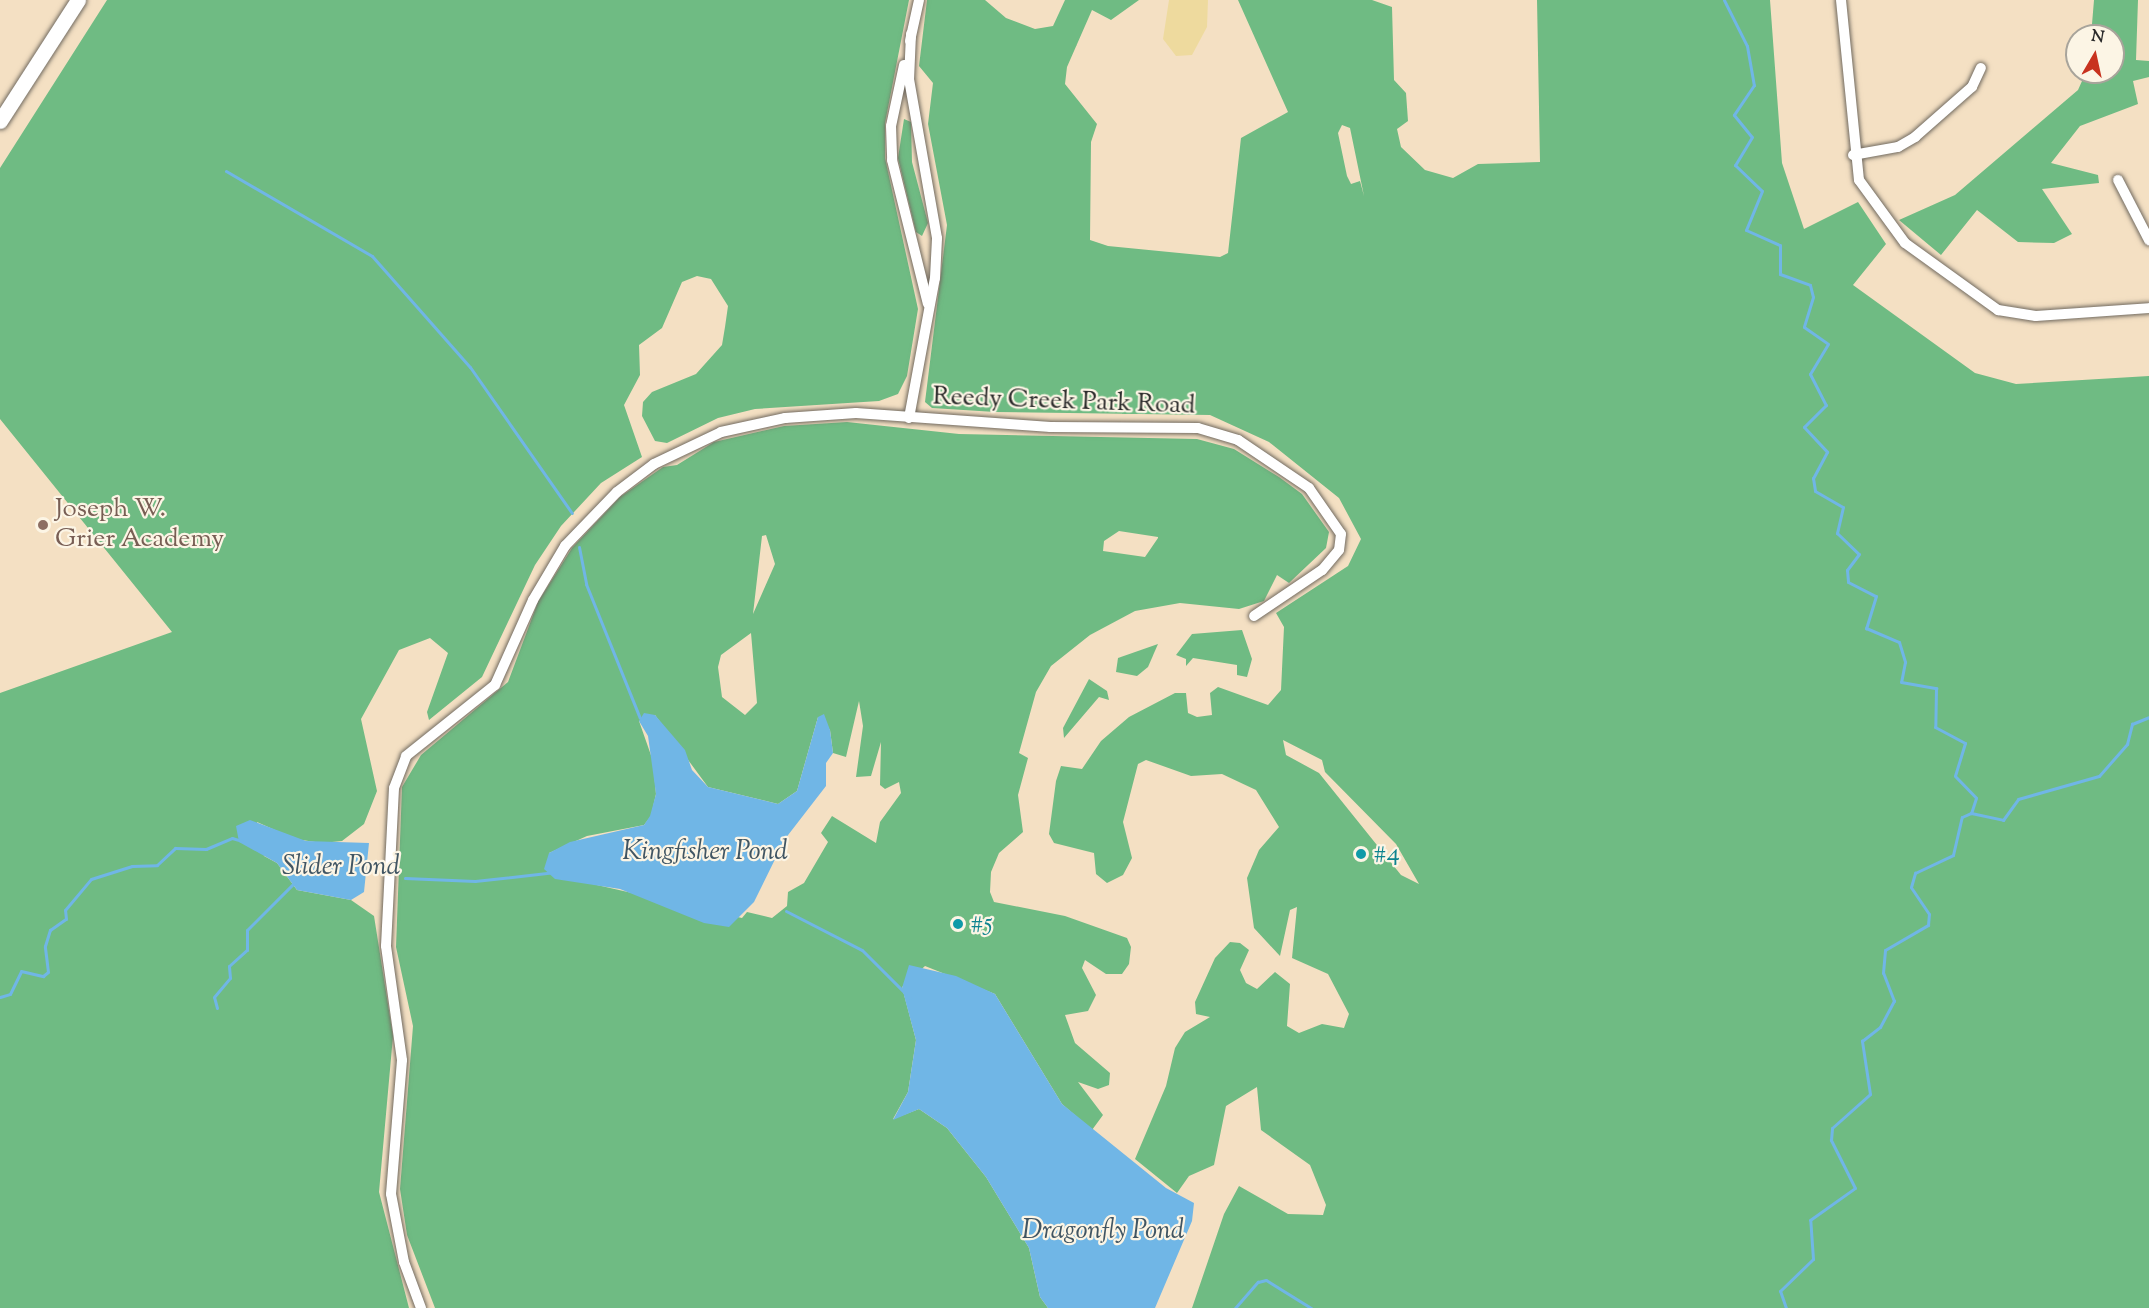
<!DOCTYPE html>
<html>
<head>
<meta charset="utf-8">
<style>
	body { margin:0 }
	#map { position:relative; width:2149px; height:1308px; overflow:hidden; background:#f4e0c3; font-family:"Sorts Mill Goudy",serif }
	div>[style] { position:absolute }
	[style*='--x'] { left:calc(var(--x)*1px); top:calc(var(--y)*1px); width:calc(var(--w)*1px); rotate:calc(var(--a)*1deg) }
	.forest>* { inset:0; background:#6fbb83 }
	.sand>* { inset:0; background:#eeda9e }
	.water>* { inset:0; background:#70b6e6 }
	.stream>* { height:3px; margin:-1.5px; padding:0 1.5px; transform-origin:1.5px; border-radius:1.5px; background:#70b6e6 }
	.roads { filter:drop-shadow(0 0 2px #716a60) drop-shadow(0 0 2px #716a60) }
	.street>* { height:10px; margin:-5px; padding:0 5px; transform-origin:5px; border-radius:5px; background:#fff }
	.secondary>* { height:15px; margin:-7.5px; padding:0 7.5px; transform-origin:7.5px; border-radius:7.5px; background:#fff }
	.dots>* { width:16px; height:16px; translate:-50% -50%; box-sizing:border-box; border:3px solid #fcf5e5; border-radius:50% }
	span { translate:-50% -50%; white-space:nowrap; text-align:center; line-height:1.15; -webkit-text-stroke:4.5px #fcf5e5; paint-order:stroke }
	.street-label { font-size:26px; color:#2b2b2b }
	.education-label { font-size:26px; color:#785e54 }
	.left { translate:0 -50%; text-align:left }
	.culture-label { font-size:26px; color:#0d838f }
	.water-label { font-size:27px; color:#405563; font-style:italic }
	.north { position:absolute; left:2065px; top:24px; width:60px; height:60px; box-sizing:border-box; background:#fcf5e5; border:2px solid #a8a49b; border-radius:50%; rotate:9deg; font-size:16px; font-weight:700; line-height:24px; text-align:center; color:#2b2b2b }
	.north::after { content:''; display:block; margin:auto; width:21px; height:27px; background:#c8321e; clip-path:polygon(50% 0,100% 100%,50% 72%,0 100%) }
</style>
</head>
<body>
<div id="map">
	<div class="forest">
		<i style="clip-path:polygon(107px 0,909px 0,885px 123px,885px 158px,918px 309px,907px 376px,898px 394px,879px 401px,755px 409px,718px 418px,667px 443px,655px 441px,642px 416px,643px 402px,652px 392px,696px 374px,722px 345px,725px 327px,728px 306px,711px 279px,697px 276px,682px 282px,662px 328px,639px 345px,640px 375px,624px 405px,642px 457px,601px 483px,561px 526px,535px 565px,482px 677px,429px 720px,427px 712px,448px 653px,430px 638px,399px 650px,361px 719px,377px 791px,364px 824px,342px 841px,322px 843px,295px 839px,257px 822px,264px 856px,277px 863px,297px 890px,351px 900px,374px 916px,393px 1036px,379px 1192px,409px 1308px,0 1308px,0 693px,172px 632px,0 419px,0 168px)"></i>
		<i style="clip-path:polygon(evenodd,927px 0,985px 0,1006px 18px,1035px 29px,1053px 26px,1065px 0,1139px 0,1111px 20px,1092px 10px,1067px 67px,1065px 84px,1097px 124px,1091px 142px,1090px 240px,1108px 246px,1220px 257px,1228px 253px,1241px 138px,1288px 112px,1238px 0,1372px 0,1392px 7px,1394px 80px,1406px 93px,1408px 121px,1397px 129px,1401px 147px,1425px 170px,1453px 178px,1478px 164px,1540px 162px,1537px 0,1770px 0,1782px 163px,1804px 229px,1858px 202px,1886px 244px,1853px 285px,1975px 373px,2016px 384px,2149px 376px,2149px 1308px,1192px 1308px,1224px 1214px,1239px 1186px,1288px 1214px,1323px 1215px,1326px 1205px,1310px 1165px,1261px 1130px,1257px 1087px,1226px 1106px,1214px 1165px,1189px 1176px,1177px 1193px,1135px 1159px,1166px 1086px,1175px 1048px,1185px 1032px,1210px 1017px,1196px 1014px,1195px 1002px,1215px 958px,1230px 942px,1240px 943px,1249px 950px,1240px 970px,1246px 983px,1257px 989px,1275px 972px,1290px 984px,1287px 1026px,1299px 1033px,1322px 1024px,1344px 1028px,1349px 1014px,1328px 974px,1292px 958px,1297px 907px,1290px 910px,1280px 956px,1254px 928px,1247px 878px,1259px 850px,1279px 827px,1256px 790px,1222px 774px,1191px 776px,1146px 760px,1138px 764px,1123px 822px,1132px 858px,1123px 875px,1107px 883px,1096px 874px,1094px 853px,1054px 843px,1049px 834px,1056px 781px,1061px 766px,1082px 769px,1101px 741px,1129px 717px,1175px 693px,1186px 693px,1188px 713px,1197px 717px,1212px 715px,1210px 693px,1218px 687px,1268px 705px,1281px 690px,1284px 627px,1276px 613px,1348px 566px,1361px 539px,1339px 498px,1269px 442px,1210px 415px,995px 412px,932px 408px,925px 402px,947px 225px,928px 124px,933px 83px,919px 66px,927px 0,1342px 125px,1350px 128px,1364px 196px,1360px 181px,1351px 184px,1347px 176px,1338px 133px,1342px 125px,927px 0,1283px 740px,1322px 760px,1325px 772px,1396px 844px,1419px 884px,1401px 875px,1319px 773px,1286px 755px,1283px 740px)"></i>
		<i style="clip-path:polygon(2094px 0,2138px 0,2136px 60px,2149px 61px,2149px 77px,2133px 81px,2138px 104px,2080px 126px,2051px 163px,2098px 175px,2099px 183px,2042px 189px,2072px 234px,2054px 243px,2018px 242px,1977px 210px,1941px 255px,1899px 220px,1955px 195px,2078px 90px,2086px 72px,2113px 72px,2113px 36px,2091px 36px)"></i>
		<i style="clip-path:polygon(904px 119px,911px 122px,912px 162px,928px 223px,922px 236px,916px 232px,898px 158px)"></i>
		<i style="clip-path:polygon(evenodd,847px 422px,959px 434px,1197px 439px,1234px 449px,1279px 477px,1302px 494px,1329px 532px,1326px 548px,1289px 583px,1277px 575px,1264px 601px,1239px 609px,1180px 603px,1135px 611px,1090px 635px,1051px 666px,1036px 692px,1019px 753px,1028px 758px,1018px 795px,1023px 832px,999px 853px,991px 872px,990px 892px,994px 902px,1065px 916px,1127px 938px,1131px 947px,1129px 964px,1122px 974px,1106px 974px,1085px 960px,1082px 968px,1096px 995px,1088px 1011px,1065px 1015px,1075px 1043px,1110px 1073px,1109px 1085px,1098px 1089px,1078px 1082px,1103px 1115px,1092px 1130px,1062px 1104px,995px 994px,925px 966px,902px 987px,916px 1040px,908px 1092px,893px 1119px,919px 1109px,947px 1128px,986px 1177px,1029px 1248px,1040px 1297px,1048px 1308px,435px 1308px,407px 1235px,400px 1189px,413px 1026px,396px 947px,402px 787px,421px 755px,508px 682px,538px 602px,572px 548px,620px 497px,663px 467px,677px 465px,714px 442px,784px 426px,847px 422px,1119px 531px,1158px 537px,1158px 538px,1145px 557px,1103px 551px,1104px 541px,1119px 531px,847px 422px,766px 535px,775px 564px,753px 614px,762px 536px,766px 535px,847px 422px,751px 633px,757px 703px,745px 715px,722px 697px,718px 667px,721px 655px,751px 633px,847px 422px,859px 701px,863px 726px,856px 777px,871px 776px,881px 742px,880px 785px,885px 789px,899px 782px,901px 793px,880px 822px,876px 843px,832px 816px,821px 833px,828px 842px,804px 883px,788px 892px,787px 906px,772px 918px,747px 912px,742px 918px,553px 875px,549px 853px,587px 836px,644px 825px,651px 816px,656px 794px,653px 761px,639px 721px,655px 715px,708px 787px,778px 804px,797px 791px,818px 717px,830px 730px,833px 753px,846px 757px,859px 701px)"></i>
		<i style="clip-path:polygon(1242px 630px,1252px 659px,1247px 677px,1237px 675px,1237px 665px,1193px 658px,1186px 666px,1186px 659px,1176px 655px,1192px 634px)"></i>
		<i style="clip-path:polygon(1158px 644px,1148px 667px,1137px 676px,1116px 672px,1118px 658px)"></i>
		<i style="clip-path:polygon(1089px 679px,1107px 691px,1109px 700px,1099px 697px,1064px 738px,1063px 728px)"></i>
	</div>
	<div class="sand">
		<i style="clip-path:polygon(1169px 0,1208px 0,1207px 27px,1192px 55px,1176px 56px,1163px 39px)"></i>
	</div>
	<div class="water">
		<i style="clip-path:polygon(644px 713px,655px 715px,685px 750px,692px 770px,708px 787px,778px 804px,797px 791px,818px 717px,824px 714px,830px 730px,833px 753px,826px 763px,826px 786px,785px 839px,754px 902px,729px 927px,704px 923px,620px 889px,555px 879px,544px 869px,549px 853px,570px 842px,644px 825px,650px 816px,656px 794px,648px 736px,639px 721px)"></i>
		<i style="clip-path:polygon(250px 820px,306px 841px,369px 843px,364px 892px,351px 900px,297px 890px,277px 863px,239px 842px,236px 826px)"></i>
		<i style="clip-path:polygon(909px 965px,956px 976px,995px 994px,1062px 1104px,1166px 1188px,1194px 1203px,1192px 1221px,1155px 1308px,1048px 1308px,1040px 1297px,1029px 1248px,986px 1177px,947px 1128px,919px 1109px,893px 1120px,908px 1092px,916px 1040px,902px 988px)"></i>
	</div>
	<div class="stream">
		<i style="--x:1724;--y:0;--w:51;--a:63.4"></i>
		<i style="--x:1747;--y:46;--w:40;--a:80"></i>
		<i style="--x:1754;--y:85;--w:36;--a:124"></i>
		<i style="--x:1734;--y:115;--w:28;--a:51"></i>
		<i style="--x:1752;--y:137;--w:33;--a:121"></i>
		<i style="--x:1735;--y:165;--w:37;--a:44"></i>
		<i style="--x:1762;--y:191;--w:42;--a:112.3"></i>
		<i style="--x:1746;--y:230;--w:37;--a:24"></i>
		<i style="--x:1780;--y:245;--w:29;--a:90"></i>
		<i style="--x:1780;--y:274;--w:32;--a:20"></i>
		<i style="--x:1810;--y:285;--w:12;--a:76"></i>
		<i style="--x:1813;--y:297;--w:31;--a:107"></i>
		<i style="--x:1804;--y:327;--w:29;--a:35"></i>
		<i style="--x:1828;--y:344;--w:35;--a:121"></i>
		<i style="--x:1810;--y:374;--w:35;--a:63"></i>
		<i style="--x:1826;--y:405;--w:31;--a:135"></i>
		<i style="--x:1804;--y:427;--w:34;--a:47"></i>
		<i style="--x:1827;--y:452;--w:30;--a:118"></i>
		<i style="--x:1813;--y:478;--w:13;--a:81"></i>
		<i style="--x:1815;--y:491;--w:32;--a:30"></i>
		<i style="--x:1843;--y:507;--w:27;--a:103"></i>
		<i style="--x:1837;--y:533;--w:30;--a:44"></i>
		<i style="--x:1859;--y:554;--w:20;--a:127"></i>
		<i style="--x:1847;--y:570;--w:12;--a:85"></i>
		<i style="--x:1848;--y:582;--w:31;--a:27"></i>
		<i style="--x:1876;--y:596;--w:34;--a:107"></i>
		<i style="--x:1866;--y:628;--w:36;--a:23"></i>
		<i style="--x:1899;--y:642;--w:21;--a:73"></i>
		<i style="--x:1905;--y:662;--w:20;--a:101"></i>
		<i style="--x:1901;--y:682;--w:36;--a:10"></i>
		<i style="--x:1936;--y:688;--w:39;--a:91"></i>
		<i style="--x:1935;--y:727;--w:34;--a:28"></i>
		<i style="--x:1965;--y:743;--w:34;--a:107"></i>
		<i style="--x:1955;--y:776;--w:30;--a:46"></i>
		<i style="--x:1976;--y:798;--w:16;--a:108"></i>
		<i style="--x:226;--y:171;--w:169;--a:30.2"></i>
		<i style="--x:372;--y:256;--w:148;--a:48.6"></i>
		<i style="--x:470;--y:367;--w:178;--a:55.1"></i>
		<i style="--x:579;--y:547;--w:38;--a:79"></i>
		<i style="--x:586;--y:584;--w:144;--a:68.1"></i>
		<i style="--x:405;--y:878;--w:70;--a:2.5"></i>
		<i style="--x:475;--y:881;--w:81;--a:-6.3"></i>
		<i style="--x:786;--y:911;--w:85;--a:27.2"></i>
		<i style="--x:862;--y:950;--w:68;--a:45"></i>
		<i style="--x:0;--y:997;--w:10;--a:-17"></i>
		<i style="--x:10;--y:994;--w:25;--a:-64"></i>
		<i style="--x:21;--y:971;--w:23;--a:13"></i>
		<i style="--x:43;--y:976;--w:6;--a:-39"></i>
		<i style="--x:48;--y:972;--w:26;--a:-97"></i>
		<i style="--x:45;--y:946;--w:17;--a:-73"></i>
		<i style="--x:50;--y:930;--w:19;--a:-35"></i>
		<i style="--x:66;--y:919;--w:9;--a:-96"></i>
		<i style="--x:65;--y:910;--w:40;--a:-50"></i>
		<i style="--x:91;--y:879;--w:43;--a:-17.6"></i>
		<i style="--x:132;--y:866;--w:25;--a:-2"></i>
		<i style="--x:157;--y:865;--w:25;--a:-43"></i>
		<i style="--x:175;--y:848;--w:31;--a:2"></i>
		<i style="--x:206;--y:849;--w:28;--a:-23"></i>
		<i style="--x:232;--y:838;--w:10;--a:17"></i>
		<i style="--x:217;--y:1008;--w:11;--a:-105"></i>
		<i style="--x:214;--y:997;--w:25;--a:-50"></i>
		<i style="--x:230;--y:978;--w:12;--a:-95"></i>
		<i style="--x:229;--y:966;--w:24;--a:-42"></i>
		<i style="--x:247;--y:950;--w:20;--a:-90"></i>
		<i style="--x:247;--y:930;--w:68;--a:-45"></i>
		<i style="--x:1235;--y:1308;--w:35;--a:-49"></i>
		<i style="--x:1258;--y:1282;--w:8;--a:-14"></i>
		<i style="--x:1266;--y:1280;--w:53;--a:31.9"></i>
		<i style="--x:1786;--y:1308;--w:18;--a:-109"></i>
		<i style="--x:1780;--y:1291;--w:46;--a:-44.1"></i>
		<i style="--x:1813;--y:1259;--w:39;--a:-94"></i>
		<i style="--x:1810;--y:1220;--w:55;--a:-35.4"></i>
		<i style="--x:1855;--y:1188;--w:54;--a:-116.6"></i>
		<i style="--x:1831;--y:1140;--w:12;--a:-85"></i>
		<i style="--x:1832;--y:1128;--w:51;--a:-41.8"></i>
		<i style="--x:1870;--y:1094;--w:54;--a:-98.6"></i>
		<i style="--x:1862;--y:1041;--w:23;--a:-38"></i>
		<i style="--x:1880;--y:1027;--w:30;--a:-62"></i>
		<i style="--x:1894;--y:1001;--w:30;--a:-111"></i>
		<i style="--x:1883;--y:973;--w:23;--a:-85"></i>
		<i style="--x:1885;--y:950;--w:50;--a:-30.2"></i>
		<i style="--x:1928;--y:925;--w:11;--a:-85"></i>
		<i style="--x:1929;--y:914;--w:32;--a:-124"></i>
		<i style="--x:1911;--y:887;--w:15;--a:-74"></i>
		<i style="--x:1915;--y:873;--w:42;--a:-25.3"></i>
		<i style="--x:1953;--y:855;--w:39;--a:-77"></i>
		<i style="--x:1962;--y:817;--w:10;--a:-24"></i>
		<i style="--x:1971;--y:813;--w:33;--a:12"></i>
		<i style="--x:2003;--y:820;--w:26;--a:-54"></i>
		<i style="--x:2018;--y:799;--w:84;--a:-15.9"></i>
		<i style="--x:2099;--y:776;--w:43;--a:-48.8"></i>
		<i style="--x:2127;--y:744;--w:21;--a:-76"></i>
		<i style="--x:2132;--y:724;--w:18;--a:-22"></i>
	</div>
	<div class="roads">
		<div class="street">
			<i style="--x:1841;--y:0;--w:181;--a:84.3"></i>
			<i style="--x:1859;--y:180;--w:78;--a:53.9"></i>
			<i style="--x:1905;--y:243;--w:115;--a:35.8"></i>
			<i style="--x:1998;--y:310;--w:38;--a:9"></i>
			<i style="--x:2036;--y:316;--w:113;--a:-4"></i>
			<i style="--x:910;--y:41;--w:42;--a:-77.6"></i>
			<i style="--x:904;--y:65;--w:62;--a:102"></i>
			<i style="--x:891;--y:126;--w:34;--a:88"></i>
			<i style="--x:892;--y:160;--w:148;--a:76"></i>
			<i style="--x:1853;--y:155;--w:46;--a:-10.1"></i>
			<i style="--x:1898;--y:147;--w:20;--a:-30"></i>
			<i style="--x:1915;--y:137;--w:76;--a:-41.3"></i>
			<i style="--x:1972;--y:87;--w:21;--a:-65"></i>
			<i style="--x:2118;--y:180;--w:68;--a:62.7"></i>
			<i style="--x:909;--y:418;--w:142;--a:-79.5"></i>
			<i style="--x:935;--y:278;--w:40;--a:-87.1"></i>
			<i style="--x:937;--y:238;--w:160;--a:-100"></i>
			<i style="--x:909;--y:80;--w:46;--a:-87.5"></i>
			<i style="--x:421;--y:1308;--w:49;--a:-110.3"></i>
			<i style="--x:404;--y:1262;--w:69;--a:-100.8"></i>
			<i style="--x:391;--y:1194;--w:134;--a:-85.3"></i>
			<i style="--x:402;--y:1060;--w:115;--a:-98"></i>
			<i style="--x:386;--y:946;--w:158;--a:-87.1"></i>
			<i style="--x:394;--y:788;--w:34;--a:-69"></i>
			<i style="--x:406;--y:756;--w:114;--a:-38.6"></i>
			<i style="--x:495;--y:685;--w:93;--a:-65.9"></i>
			<i style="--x:533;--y:600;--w:63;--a:-59.3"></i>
			<i style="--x:565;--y:546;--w:75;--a:-46.1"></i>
			<i style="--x:617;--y:492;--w:46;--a:-37.1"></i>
			<i style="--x:654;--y:464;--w:74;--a:-25.5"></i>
			<i style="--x:721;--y:432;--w:66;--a:-12.3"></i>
			<i style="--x:785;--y:418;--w:71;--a:-4"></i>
			<i style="--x:856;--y:413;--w:195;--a:4.1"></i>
			<i style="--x:1050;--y:427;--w:148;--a:0.4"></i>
			<i style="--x:1198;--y:428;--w:42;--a:16.7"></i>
			<i style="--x:1238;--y:440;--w:86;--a:34.1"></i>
			<i style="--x:1309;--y:488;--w:56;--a:55.2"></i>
			<i style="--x:1341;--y:534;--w:16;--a:97"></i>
			<i style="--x:1339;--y:550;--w:26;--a:130"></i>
			<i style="--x:1322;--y:570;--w:82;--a:145.9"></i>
		</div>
		<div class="secondary">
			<i style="--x:0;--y:121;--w:144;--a:-57.2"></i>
		</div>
	</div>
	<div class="dots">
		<i style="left:43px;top:525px;background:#8d6e63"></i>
		<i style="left:1361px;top:854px;background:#0f9aa8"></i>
		<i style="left:958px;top:924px;background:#0f9aa8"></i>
	</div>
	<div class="street-label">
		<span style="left:1064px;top:402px;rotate:2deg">Reedy Creek Park Road</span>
	</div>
	<div class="education-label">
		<span class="left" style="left:55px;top:525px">Joseph W.<br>Grier Academy</span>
	</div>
	<div class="culture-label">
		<span class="left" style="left:1373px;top:854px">#4</span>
		<span class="left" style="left:970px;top:924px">#5</span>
	</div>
	<div class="water-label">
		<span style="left:705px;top:853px">Kingfisher Pond</span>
		<span style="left:341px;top:868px">Slider Pond</span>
		<span style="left:1103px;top:1232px">Dragonfly Pond</span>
	</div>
	<div class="north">N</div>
</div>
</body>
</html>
